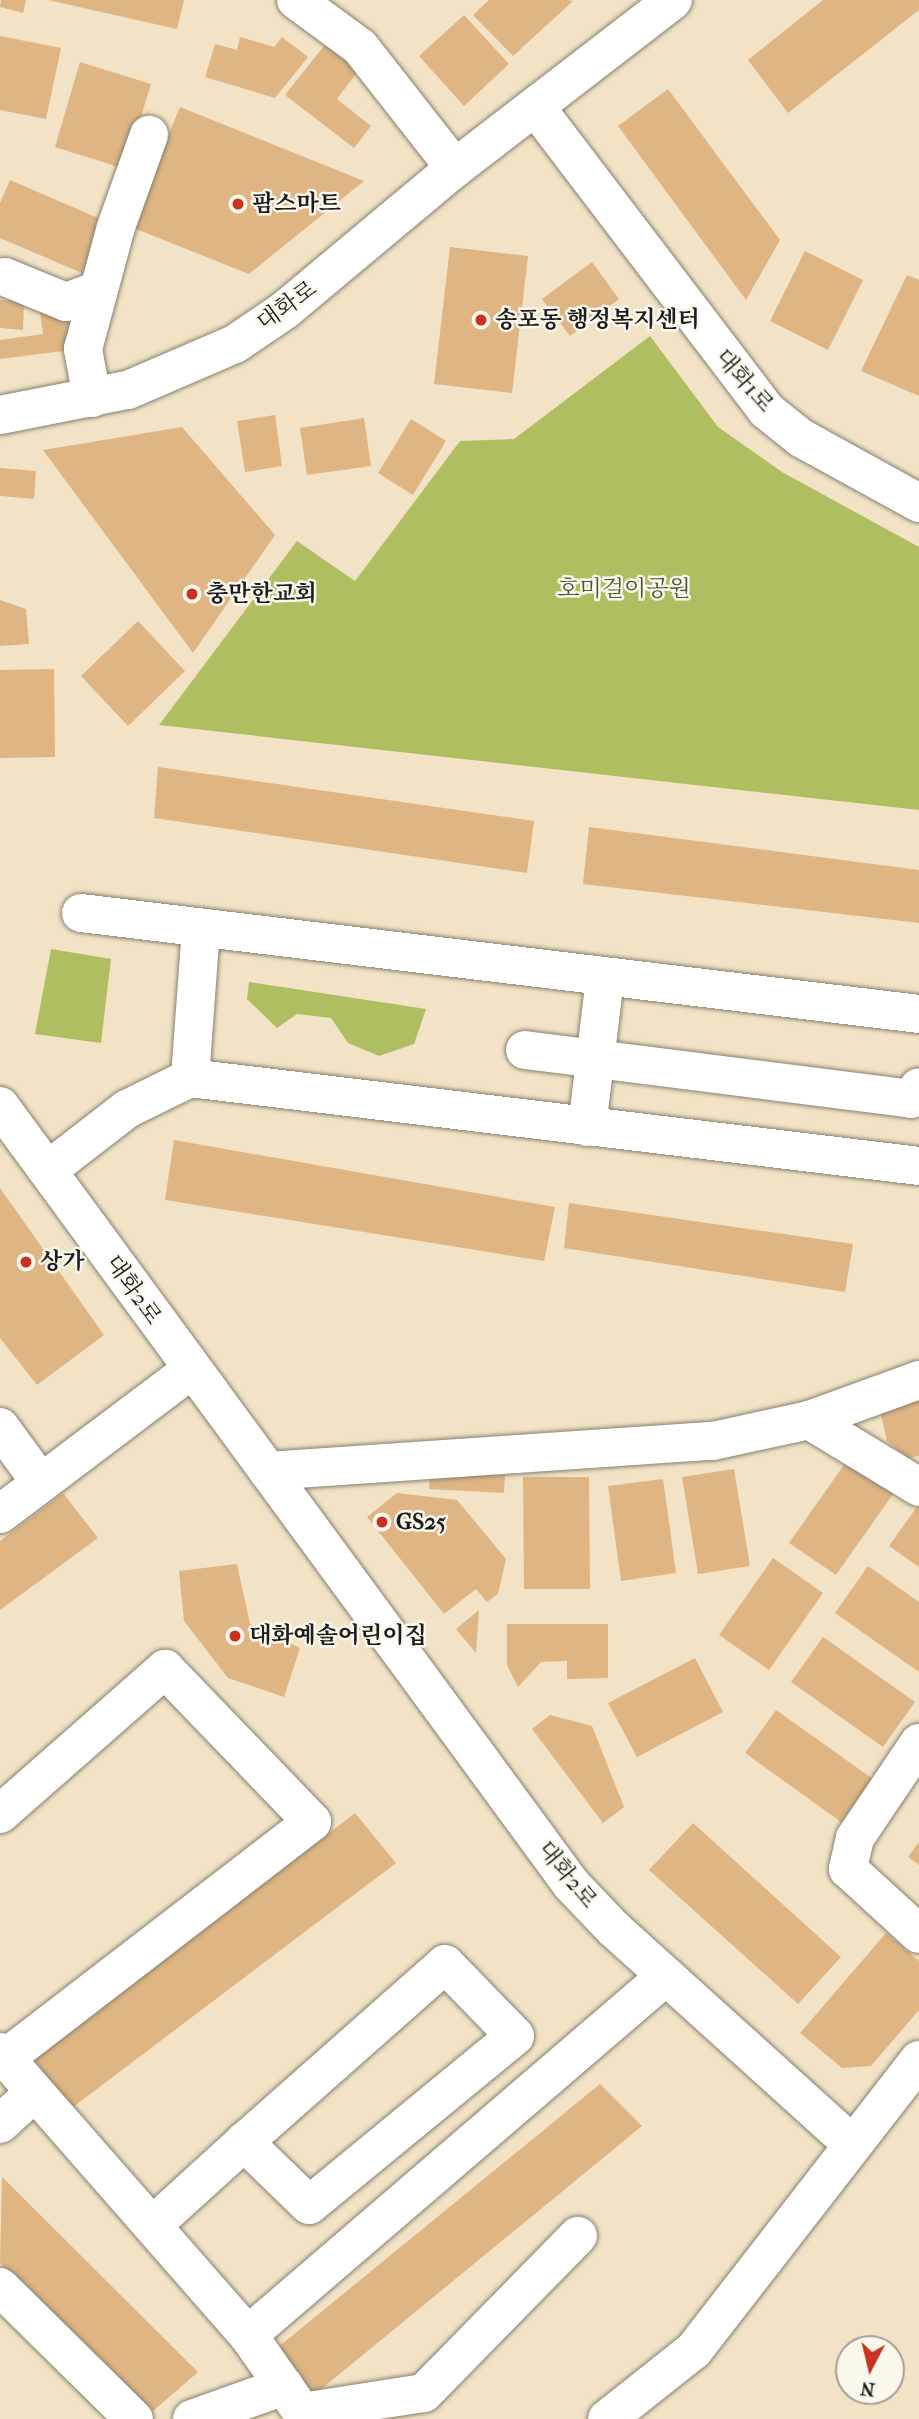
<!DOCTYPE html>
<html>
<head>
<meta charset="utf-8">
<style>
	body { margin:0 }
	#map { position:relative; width:919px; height:2419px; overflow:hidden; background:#f2e3c6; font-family:"IM FELL French Canon","Noto Serif KR",serif }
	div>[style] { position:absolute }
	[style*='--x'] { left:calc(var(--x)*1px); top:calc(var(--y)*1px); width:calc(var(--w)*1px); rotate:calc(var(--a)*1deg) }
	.green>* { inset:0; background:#afbe60 }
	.building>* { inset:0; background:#dfb583 }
	.roads { filter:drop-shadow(0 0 2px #878071) drop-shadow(0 0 2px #878071) }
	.minor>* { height:38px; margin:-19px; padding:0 19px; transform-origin:19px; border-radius:19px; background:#fff }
	.dots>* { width:19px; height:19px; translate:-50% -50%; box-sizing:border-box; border:4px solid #fbf7ec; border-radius:50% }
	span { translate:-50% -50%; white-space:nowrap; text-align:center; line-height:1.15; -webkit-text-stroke:5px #fbf7ec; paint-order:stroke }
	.poi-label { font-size:23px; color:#1c1c1c; font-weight:700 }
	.left { translate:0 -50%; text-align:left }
	.street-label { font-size:23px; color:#1c1c1c }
	.park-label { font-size:23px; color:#4f5534 }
	.north { position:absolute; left:835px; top:2335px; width:70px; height:70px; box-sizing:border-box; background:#fbf7ec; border:2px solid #a29f99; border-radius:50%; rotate:187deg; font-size:19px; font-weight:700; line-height:28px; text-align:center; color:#1c1c1c }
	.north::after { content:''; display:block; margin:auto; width:24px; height:32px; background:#c8321e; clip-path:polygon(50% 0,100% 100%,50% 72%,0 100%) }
</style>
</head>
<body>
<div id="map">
	<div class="green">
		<i style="clip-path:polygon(650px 336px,718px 427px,782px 472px,919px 547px,919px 810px,159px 725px,297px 541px,355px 581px,460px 441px,514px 439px)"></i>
		<i style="clip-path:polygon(51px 949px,111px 959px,101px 1043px,35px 1034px)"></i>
		<i style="clip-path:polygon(249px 982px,426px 1009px,414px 1044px,379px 1056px,348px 1043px,331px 1018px,297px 1014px,277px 1028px,247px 999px)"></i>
	</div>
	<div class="building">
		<i style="clip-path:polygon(1px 0,26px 0,23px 13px,0 7px)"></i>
		<i style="clip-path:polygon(48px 0,184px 0,177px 29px)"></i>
		<i style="clip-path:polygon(489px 0,567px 0,573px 1px,513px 56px,473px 15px)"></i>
		<i style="clip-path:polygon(823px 0,919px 0,919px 10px,788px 113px,748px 60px)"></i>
		<i style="clip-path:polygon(464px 15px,509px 64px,464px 106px,419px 56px)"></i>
		<i style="clip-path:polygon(0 36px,61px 48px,46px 119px,0 110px)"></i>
		<i style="clip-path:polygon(240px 37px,274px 47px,282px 37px,308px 57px,275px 98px,205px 77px,215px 44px,237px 50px)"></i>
		<i style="clip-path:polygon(327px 42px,361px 67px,337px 99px,371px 126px,354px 148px,285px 95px)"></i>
		<i style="clip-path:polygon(80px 62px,151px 84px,125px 169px,55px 147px)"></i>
		<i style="clip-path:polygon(668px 89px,780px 240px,746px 300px,618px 126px)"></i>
		<i style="clip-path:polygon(180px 107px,364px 181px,249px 274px,131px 227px)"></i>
		<i style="clip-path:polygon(10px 180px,105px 221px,82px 273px,0 238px,0 203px)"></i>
		<i style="clip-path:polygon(450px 247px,528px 256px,512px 393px,434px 384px)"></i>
		<i style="clip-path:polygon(805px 251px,863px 280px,828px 350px,770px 321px)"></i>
		<i style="clip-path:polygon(592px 262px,619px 299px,570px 336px,542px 299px)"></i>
		<i style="clip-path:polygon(907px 275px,919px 280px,919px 396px,861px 371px)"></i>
		<i style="clip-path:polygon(0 300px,24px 301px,23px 330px,0 328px)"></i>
		<i style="clip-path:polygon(39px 306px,75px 317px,79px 349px,0 359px,0 340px,43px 334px)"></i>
		<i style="clip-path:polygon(275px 415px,282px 466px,245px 472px,237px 421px)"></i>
		<i style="clip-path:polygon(364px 418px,371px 466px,307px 475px,300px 428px)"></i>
		<i style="clip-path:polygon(411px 419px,446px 441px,413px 495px,378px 473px)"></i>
		<i style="clip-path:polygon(182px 427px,275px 535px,193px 653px,43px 450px)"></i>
		<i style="clip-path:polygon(0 468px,36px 471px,34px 499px,0 496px)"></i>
		<i style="clip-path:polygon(0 600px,26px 609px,29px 644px,0 646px)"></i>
		<i style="clip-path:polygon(138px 621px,185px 671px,128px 726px,81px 676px)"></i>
		<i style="clip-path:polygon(54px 669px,55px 757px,0 758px,0 670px)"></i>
		<i style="clip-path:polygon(158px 767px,534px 821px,527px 873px,154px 818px)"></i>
		<i style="clip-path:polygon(589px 827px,919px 870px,919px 923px,583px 884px)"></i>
		<i style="clip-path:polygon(174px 1140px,555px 1207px,544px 1261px,165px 1200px)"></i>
		<i style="clip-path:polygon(0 1188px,104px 1335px,37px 1385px,0 1338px)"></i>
		<i style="clip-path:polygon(569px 1203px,853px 1244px,845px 1292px,564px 1248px)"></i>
		<i style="clip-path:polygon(919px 1397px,919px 1456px,908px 1458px,887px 1441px,879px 1406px)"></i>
		<i style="clip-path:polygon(846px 1462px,893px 1494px,836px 1575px,789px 1543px)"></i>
		<i style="clip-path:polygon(734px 1469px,750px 1566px,698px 1574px,682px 1477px)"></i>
		<i style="clip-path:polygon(430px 1472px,505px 1475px,504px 1493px,429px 1489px)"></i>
		<i style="clip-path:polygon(523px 1477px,589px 1477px,590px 1589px,524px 1589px)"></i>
		<i style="clip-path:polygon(663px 1479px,676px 1573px,621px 1581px,608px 1486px)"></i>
		<i style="clip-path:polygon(63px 1493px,98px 1538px,0 1610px,0 1541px)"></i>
		<i style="clip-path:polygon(397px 1493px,457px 1500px,506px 1559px,498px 1594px,487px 1602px,476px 1589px,444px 1614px,367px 1517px)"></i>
		<i style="clip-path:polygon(919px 1504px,919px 1567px,889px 1546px)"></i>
		<i style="clip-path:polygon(773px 1558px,823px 1593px,769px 1670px,719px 1635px)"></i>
		<i style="clip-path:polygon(237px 1564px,250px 1624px,300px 1648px,284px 1697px,228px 1678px,184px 1621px,179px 1571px)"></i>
		<i style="clip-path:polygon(868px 1566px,919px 1602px,919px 1672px,835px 1613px)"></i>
		<i style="clip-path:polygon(479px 1610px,476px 1653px,456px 1629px)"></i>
		<i style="clip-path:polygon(507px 1624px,608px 1624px,608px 1678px,567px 1679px,567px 1661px,541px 1662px,518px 1687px,507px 1665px)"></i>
		<i style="clip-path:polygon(823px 1637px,915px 1702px,883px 1747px,791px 1682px)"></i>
		<i style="clip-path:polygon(695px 1658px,723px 1712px,637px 1757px,608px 1703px)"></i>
		<i style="clip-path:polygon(776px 1710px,873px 1779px,841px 1822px,745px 1753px)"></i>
		<i style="clip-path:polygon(550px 1715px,592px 1726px,624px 1807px,603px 1823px,532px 1729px)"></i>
		<i style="clip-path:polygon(355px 1813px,396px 1863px,69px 2110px,35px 2060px)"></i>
		<i style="clip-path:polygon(693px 1823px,841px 1957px,798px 2004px,649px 1870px)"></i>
		<i style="clip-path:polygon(919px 1842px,919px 1865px,908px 1857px)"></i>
		<i style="clip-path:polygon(886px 1933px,919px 1961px,919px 2010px,871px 2066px,842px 2068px,800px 2033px)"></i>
		<i style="clip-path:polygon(600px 2084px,642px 2126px,314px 2395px,271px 2353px)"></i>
		<i style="clip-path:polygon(2px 2177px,198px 2372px,153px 2411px,0 2263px)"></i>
	</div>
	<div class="roads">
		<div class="minor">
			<i style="--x:296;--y:0;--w:79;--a:36.3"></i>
			<i style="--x:360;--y:47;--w:154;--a:51.9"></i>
			<i style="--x:537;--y:109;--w:378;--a:52.7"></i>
			<i style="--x:766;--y:410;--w:45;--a:38.7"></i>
			<i style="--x:801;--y:438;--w:135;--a:28.8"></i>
			<i style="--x:5;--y:277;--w:66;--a:22.3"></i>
			<i style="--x:66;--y:302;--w:33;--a:-20"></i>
			<i style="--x:92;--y:398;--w:50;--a:-100.4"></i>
			<i style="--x:83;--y:349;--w:126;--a:-74.9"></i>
			<i style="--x:116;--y:227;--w:98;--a:-70.3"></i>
			<i style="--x:0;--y:415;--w:130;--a:-11.1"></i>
			<i style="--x:128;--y:390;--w:116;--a:-23.3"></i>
			<i style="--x:235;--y:344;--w:60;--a:-34.2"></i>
			<i style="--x:285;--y:310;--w:222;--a:-39.9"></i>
			<i style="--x:455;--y:168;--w:275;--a:-37.6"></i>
			<i style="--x:81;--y:913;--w:844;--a:6.87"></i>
			<i style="--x:525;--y:1050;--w:389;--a:7.2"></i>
			<i style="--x:911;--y:1099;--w:14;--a:-56"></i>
			<i style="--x:190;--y:1078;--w:149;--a:-85.8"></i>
			<i style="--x:0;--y:1106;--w:965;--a:53.72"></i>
			<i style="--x:571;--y:1884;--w:62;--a:46.3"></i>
			<i style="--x:614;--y:1929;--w:322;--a:42.1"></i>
			<i style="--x:587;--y:1127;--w:150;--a:-83.1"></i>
			<i style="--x:48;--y:1170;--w:100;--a:-37.7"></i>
			<i style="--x:127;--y:1109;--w:70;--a:-26.2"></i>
			<i style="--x:190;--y:1078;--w:734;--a:6.88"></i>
			<i style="--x:809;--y:1420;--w:129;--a:31.3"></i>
			<i style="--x:0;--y:1427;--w:69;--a:53.8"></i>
			<i style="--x:268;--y:1471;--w:446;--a:-3.9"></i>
			<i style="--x:713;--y:1441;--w:98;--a:-12.3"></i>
			<i style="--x:809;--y:1420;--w:117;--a:-20"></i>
			<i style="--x:0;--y:1514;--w:239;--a:-37"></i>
			<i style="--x:919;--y:1743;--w:115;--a:124"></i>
			<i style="--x:855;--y:1838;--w:32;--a:103"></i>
			<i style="--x:848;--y:1869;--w:96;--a:42.5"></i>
			<i style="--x:0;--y:1814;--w:220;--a:-41.3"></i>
			<i style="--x:165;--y:1669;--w:212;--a:46.1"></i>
			<i style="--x:312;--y:1822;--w:387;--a:142.4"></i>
			<i style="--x:0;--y:2052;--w:376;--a:48.8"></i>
			<i style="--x:248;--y:2335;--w:94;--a:55"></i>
			<i style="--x:302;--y:2412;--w:123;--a:-8.9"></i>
			<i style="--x:424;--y:2393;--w:220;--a:-45.6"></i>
			<i style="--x:0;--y:2124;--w:47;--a:-42.4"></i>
			<i style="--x:154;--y:2224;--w:122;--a:-42.3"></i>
			<i style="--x:244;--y:2142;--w:268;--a:-41.5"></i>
			<i style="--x:445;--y:1964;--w:100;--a:45.8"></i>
			<i style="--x:515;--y:2036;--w:266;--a:140.6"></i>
			<i style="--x:309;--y:2205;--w:91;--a:-135.9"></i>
			<i style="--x:0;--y:2287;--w:188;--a:44.6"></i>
			<i style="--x:248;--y:2335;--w:551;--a:-40.66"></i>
			<i style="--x:192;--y:2419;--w:98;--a:-19.7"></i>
			<i style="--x:607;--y:2419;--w:111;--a:-38.4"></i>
			<i style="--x:694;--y:2350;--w:367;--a:-52.2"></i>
		</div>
	</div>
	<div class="dots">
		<i style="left:238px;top:204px;background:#c8321e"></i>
		<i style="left:481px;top:320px;background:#c8321e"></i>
		<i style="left:192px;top:594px;background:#c8321e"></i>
		<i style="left:26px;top:1262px;background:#c8321e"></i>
		<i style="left:382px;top:1522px;background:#c8321e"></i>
		<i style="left:235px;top:1636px;background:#c8321e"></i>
	</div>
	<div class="poi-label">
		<span class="left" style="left:252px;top:204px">팜스마트</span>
		<span class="left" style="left:495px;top:320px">송포동 행정복지센터</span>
		<span class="left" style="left:206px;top:594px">충만한교회</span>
		<span class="left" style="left:40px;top:1262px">상가</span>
		<span class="left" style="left:396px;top:1522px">GS25</span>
		<span class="left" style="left:249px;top:1636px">대화예솔어린이집</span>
	</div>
	<div class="street-label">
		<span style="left:287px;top:306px;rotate:-36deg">대화로</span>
		<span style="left:744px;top:381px;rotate:49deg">대화1로</span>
		<span style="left:133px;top:1290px;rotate:55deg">대화2로</span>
		<span style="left:567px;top:1875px;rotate:51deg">대화2로</span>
	</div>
	<div class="park-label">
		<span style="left:624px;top:589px">호미걸이공원</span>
	</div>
	<div class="north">N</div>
</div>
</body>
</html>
